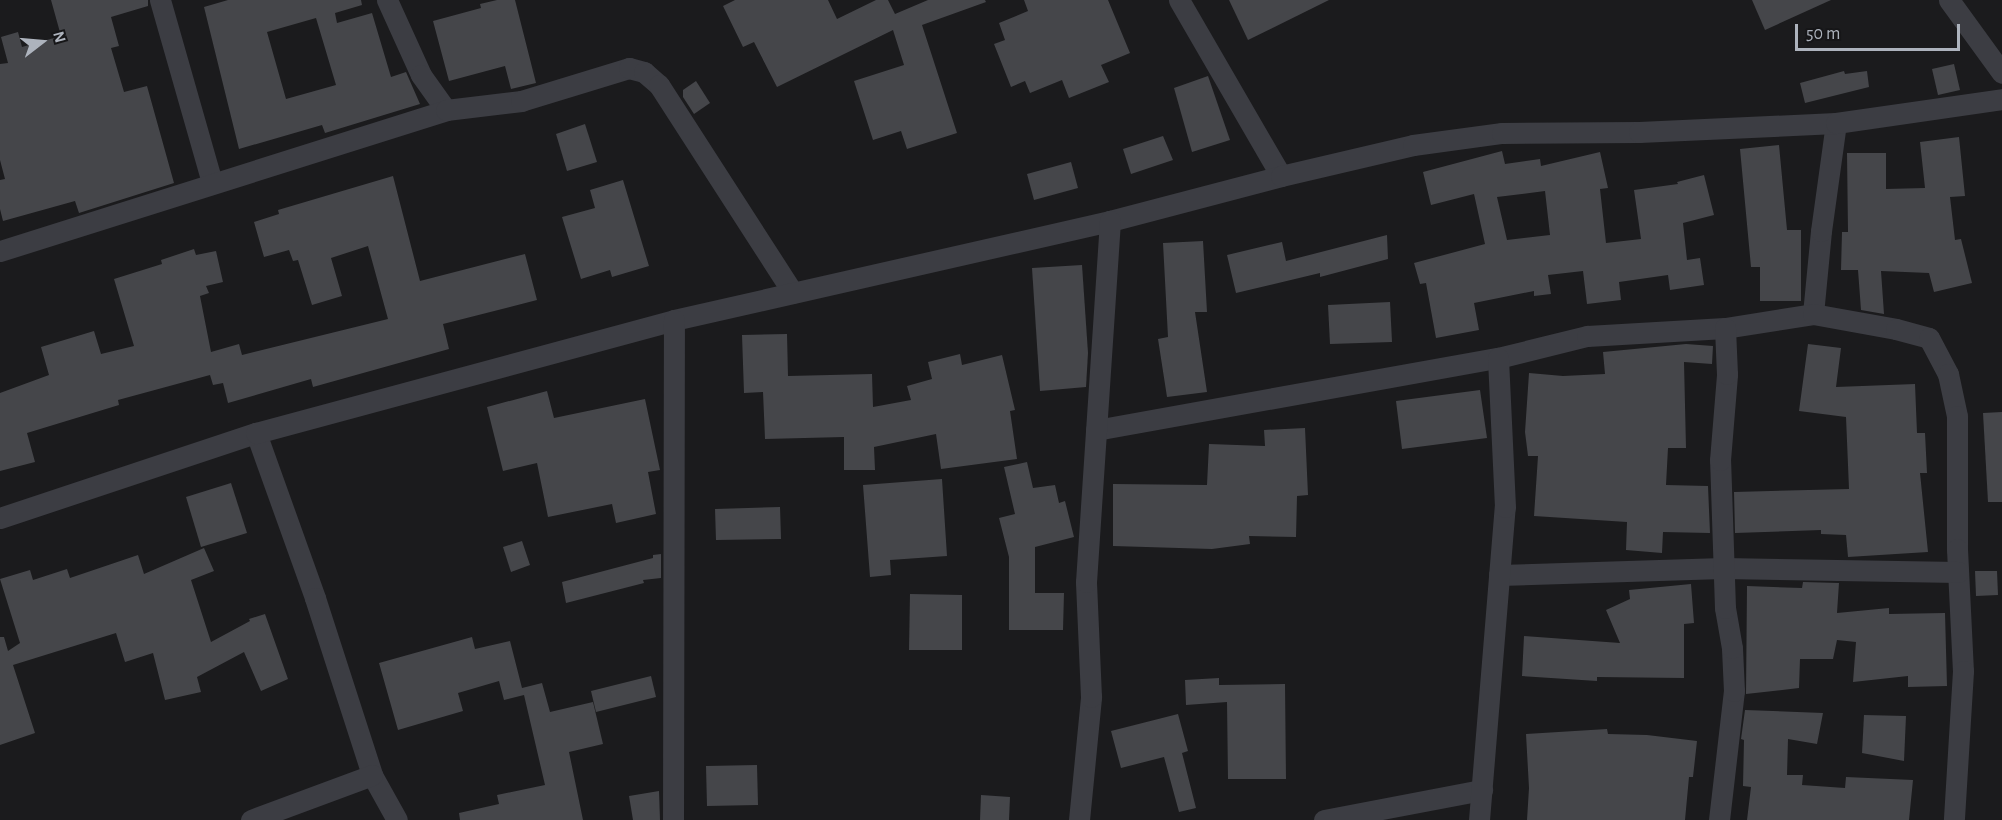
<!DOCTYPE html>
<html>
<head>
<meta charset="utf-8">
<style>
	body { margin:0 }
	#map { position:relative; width:2002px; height:820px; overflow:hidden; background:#1b1b1d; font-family:"Alegreya Sans",sans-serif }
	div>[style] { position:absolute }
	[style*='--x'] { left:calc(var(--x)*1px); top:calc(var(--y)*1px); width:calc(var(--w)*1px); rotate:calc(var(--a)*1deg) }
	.building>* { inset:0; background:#45464a }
	.minor>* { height:21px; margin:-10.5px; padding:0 10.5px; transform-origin:10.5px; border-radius:10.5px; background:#3c3d43 }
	span { translate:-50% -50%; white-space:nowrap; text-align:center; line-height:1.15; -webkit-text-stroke:6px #161618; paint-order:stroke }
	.north { position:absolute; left:12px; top:12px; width:60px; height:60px; -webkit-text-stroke:4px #161618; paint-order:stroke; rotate:74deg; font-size:16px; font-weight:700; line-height:24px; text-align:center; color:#adb3bd }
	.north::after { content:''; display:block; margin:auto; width:21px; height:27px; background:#adb3bd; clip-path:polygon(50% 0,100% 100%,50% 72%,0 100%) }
	.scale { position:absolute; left:1795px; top:24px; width:165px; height:27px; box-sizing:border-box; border:3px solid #adb3bd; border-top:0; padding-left:8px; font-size:18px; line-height:21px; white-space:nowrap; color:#adb3bd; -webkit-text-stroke:4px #161618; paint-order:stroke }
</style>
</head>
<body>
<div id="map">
	<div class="building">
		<i style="clip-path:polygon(51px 0,148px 0,148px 6px,111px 17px,119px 46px,111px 48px,124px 92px,147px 86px,174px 183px,79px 213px,75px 201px,3px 221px,0 209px,0 180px,5px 179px,0 160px,0 64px,8px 63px,1px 37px,18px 32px,22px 47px,61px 36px)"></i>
		<i style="clip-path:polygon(evenodd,228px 0,361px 0,362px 5px,335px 13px,337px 23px,372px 13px,391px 77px,406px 72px,420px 104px,325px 133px,322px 125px,239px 149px,204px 7px,228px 0,316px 18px,336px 85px,286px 99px,267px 32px,316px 18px)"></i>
		<i style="clip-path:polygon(497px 0,515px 0,536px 83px,511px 89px,505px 66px,449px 81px,433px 21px,481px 8px,480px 4px)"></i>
		<i style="clip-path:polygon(735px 0,828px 0,837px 19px,876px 0,888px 0,895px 14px,928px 0,985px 0,986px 2px,922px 25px,957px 133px,907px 149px,901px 131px,873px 140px,854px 81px,904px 65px,893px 30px,777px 87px,754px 42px,743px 47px,723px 6px)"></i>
		<i style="clip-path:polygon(1024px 0,1108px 0,1130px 53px,1101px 65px,1109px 82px,1069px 98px,1062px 80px,1030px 93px,1025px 81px,1011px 87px,994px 44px,1005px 40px,999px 23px,1028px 11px)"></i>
		<i style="clip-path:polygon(1229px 0,1329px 0,1248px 40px)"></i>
		<i style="clip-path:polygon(1752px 0,1831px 0,1765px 30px)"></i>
		<i style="clip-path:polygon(1954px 64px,1960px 90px,1938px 95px,1932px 69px)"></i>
		<i style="clip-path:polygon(1844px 71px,1845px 74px,1867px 71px,1869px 87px,1805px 103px,1800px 83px)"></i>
		<i style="clip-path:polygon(1208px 76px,1230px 140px,1192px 152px,1174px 88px)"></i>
		<i style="clip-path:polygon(696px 81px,710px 103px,694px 114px,683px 97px,683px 90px)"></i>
		<i style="clip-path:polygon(585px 124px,597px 162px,567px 171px,556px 134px)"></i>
		<i style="clip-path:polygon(1163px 136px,1173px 160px,1131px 174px,1123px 149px)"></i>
		<i style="clip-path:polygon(1959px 137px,1965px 196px,1950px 197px,1955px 240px,1961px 239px,1972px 283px,1934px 292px,1929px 273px,1881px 271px,1884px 314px,1861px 310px,1858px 270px,1841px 270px,1842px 232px,1848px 232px,1847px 153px,1886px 153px,1886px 189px,1925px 188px,1920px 142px)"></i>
		<i style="clip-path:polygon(1779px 145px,1787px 230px,1801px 230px,1801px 301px,1760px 301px,1760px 267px,1751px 267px,1740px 149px)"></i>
		<i style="clip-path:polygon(evenodd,1502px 151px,1505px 164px,1540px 159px,1541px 166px,1600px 152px,1608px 188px,1600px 189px,1606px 243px,1641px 239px,1634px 190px,1678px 184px,1677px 182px,1704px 175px,1714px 215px,1683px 223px,1687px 260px,1700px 258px,1704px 285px,1670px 290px,1668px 275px,1619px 282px,1621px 300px,1587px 304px,1583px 271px,1548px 275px,1551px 294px,1534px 296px,1534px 291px,1474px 303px,1479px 330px,1436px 338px,1426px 283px,1420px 284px,1414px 263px,1485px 244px,1474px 194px,1431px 205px,1423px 172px,1502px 151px,1545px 191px,1550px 235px,1507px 240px,1497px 197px,1545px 191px)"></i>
		<i style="clip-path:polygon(1071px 162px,1078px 188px,1034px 200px,1027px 174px)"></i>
		<i style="clip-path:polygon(393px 176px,420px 281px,525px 254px,537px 300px,443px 324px,449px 349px,313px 387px,311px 379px,228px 403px,223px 383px,213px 385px,210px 375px,118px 400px,119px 405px,27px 433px,35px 462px,0 471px,0 393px,49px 375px,41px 347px,94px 331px,101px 354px,134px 346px,114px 279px,162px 264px,161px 260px,194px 249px,196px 255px,216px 251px,223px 282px,206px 286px,209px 293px,200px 296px,211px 352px,239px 344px,242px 355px,388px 319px,368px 246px,331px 258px,342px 296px,312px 305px,298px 260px,293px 261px,289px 250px,264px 257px,254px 222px,279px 214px,278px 210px)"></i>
		<i style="clip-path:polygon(623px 180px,649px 266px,612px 277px,610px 270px,581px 279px,562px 217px,595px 208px,590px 190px)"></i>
		<i style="clip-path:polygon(1387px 235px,1388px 259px,1320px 277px,1320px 273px,1236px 293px,1227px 255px,1282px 242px,1286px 261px)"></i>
		<i style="clip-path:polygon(1203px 241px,1207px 312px,1195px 312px,1207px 392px,1167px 397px,1158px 339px,1168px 337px,1163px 243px)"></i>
		<i style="clip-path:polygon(1082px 265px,1088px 353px,1086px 387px,1040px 391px,1032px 268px)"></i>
		<i style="clip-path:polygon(1390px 302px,1392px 342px,1330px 344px,1328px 305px)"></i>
		<i style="clip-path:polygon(787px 334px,788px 376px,872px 374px,873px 407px,911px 400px,907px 386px,932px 379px,928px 362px,960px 354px,962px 365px,1002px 355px,1015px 410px,1010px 411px,1017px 459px,941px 469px,936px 434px,874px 447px,875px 470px,844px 470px,844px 437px,765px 439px,763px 392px,744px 393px,742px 335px)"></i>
		<i style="clip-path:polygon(1686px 344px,1713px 346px,1712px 364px,1684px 362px,1686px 448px,1668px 448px,1666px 485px,1708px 486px,1710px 533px,1663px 532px,1662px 553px,1626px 550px,1627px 522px,1534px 516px,1538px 456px,1528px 456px,1525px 432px,1529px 373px,1563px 376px,1605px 374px,1603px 352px)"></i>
		<i style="clip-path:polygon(1808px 344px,1841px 348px,1836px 387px,1915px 384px,1917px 433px,1925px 433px,1927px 473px,1920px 473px,1928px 552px,1848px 557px,1846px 535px,1821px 534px,1821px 530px,1735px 533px,1734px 492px,1849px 489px,1846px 417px,1799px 411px)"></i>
		<i style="clip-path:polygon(1480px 390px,1487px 438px,1402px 449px,1396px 401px)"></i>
		<i style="clip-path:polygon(547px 391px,554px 418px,645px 399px,660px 470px,648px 472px,656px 514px,616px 523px,612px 504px,548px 517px,537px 463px,503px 471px,487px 407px)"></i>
		<i style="clip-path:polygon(2002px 412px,2002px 502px,1988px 502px,1983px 413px)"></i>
		<i style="clip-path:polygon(1305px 428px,1308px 495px,1297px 496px,1296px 537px,1249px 536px,1250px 544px,1212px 549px,1113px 546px,1113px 484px,1207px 485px,1209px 444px,1265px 446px,1264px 430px)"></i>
		<i style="clip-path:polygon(1027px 462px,1033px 488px,1055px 485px,1059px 503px,1065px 501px,1074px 537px,1035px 547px,1035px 593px,1064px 593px,1063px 630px,1009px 630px,1009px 557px,999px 518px,1015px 514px,1004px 467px)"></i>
		<i style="clip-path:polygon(942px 479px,947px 556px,890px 560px,891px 575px,870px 577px,863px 485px)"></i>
		<i style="clip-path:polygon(231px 483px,247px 533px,201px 547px,186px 497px)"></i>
		<i style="clip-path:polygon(780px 507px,781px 539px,716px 540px,715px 509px)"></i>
		<i style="clip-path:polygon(522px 541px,530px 565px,511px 572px,503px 547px)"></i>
		<i style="clip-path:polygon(204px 548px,214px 571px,191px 580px,211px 642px,250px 621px,249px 619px,265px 614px,288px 679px,261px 691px,244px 652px,197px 677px,201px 692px,165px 700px,153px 653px,125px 662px,116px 633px,13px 665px,35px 733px,0 745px,0 637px,4px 637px,8px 651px,20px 643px,0 579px,30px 570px,33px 580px,67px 569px,70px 578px,138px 555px,144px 574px)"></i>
		<i style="clip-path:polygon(661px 554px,661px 578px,643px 580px,644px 583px,566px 603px,562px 582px,653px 558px,653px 555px)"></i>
		<i style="clip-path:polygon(1975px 571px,1997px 571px,1998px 595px,1976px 596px)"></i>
		<i style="clip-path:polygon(1803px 582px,1839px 583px,1837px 613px,1889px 608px,1889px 614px,1945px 613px,1947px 686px,1908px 687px,1908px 676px,1853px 682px,1856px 642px,1837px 640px,1833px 659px,1800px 659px,1799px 688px,1746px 694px,1747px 586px,1802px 588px)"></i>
		<i style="clip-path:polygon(1691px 584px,1694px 623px,1684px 624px,1684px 678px,1597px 677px,1597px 681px,1522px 676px,1524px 636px,1620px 643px,1606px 610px,1630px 599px,1629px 590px)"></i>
		<i style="clip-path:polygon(910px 594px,962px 595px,962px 650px,909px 650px)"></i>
		<i style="clip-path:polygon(472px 637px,475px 649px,510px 641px,522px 688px,542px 683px,550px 712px,593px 702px,603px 744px,569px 752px,583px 820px,460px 820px,459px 813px,499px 804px,497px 795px,545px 785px,524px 695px,504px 700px,499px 681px,458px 693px,463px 711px,398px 730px,379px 663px)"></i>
		<i style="clip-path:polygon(651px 676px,656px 697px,596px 712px,591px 691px)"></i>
		<i style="clip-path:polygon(1219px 678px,1219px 685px,1285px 684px,1286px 779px,1228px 779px,1227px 702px,1186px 705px,1185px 680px)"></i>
		<i style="clip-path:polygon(1745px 710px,1823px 713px,1817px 744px,1788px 739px,1787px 775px,1803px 775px,1802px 785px,1845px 788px,1846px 777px,1913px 780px,1909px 820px,1747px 820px,1751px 787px,1743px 786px,1744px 740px,1741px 739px)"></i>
		<i style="clip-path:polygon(1178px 714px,1188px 751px,1182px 753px,1196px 808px,1179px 812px,1164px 757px,1121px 768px,1111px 731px)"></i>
		<i style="clip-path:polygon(1864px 715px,1906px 716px,1904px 761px,1862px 753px)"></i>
		<i style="clip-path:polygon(1607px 729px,1608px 734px,1647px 735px,1697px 741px,1693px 777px,1689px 777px,1685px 820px,1527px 820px,1529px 788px,1526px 734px)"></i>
		<i style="clip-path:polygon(757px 765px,758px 805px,707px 806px,706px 766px)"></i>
		<i style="clip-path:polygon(659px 791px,660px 820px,633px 820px,629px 796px)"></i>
		<i style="clip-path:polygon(981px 795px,1010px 797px,1009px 820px,980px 820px)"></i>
	</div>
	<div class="minor">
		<i style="--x:160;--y:0;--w:190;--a:74.1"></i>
		<i style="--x:387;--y:0;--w:82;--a:65.6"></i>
		<i style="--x:421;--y:75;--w:43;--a:54.5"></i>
		<i style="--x:1179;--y:0;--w:203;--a:59.9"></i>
		<i style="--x:1949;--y:0;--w:90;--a:54"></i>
		<i style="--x:0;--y:251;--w:468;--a:-17.5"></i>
		<i style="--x:446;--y:110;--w:76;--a:-6.8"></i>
		<i style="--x:521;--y:101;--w:113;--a:-17"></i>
		<i style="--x:629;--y:68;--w:16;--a:15"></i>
		<i style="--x:644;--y:72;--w:20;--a:41"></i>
		<i style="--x:659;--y:85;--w:247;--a:57.2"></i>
		<i style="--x:1813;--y:314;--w:83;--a:-84.5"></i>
		<i style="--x:1821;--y:231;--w:109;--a:-82.1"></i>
		<i style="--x:1096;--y:430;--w:408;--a:-10.2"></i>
		<i style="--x:1498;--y:358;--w:92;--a:-13.9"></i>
		<i style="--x:1587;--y:336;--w:138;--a:-3.3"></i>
		<i style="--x:1725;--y:328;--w:89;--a:-9"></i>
		<i style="--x:1813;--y:314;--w:84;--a:10.2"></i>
		<i style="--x:1896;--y:329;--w:34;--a:15"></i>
		<i style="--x:1929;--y:338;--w:41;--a:62.2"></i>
		<i style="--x:1948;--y:374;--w:43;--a:77.9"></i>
		<i style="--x:1957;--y:416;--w:133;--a:90"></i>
		<i style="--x:1957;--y:549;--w:122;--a:87.2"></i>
		<i style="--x:1963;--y:671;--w:149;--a:93.5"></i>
		<i style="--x:256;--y:433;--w:175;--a:70.3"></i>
		<i style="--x:315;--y:598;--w:186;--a:72.1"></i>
		<i style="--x:372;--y:775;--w:51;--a:60.9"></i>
		<i style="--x:0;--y:518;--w:270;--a:-18.4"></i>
		<i style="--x:256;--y:433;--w:433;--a:-15.1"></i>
		<i style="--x:674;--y:320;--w:447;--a:-12.8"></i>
		<i style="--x:1110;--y:221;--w:177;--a:-14.7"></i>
		<i style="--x:1281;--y:176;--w:136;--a:-13.2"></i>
		<i style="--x:1413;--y:145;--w:90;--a:-7.7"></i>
		<i style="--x:1502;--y:133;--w:137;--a:-0.4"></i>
		<i style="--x:1639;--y:132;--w:197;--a:-2.6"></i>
		<i style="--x:1836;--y:123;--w:168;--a:-8.2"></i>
		<i style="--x:1499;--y:575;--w:224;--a:-1.8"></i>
		<i style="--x:1723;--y:568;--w:235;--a:1"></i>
		<i style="--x:251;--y:820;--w:129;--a:-20.4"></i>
		<i style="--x:673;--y:820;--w:500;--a:-89.89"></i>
		<i style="--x:1079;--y:820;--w:124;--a:-84.4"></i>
		<i style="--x:1091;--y:697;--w:115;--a:-92.5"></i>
		<i style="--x:1086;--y:582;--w:362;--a:-86.2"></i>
		<i style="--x:1324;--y:820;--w:161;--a:-10.8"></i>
		<i style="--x:1479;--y:820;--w:314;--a:-85.3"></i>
		<i style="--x:1505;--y:507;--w:149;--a:-92.7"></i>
		<i style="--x:1719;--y:820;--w:130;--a:-83.4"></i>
		<i style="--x:1734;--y:691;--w:43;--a:-92.7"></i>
		<i style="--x:1732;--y:648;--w:41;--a:-99.9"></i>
		<i style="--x:1725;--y:608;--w:148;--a:-91.9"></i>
		<i style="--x:1720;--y:460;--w:86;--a:-85.3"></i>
		<i style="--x:1727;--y:374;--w:46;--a:-92.5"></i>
	</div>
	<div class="north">N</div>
	<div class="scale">50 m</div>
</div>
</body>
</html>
